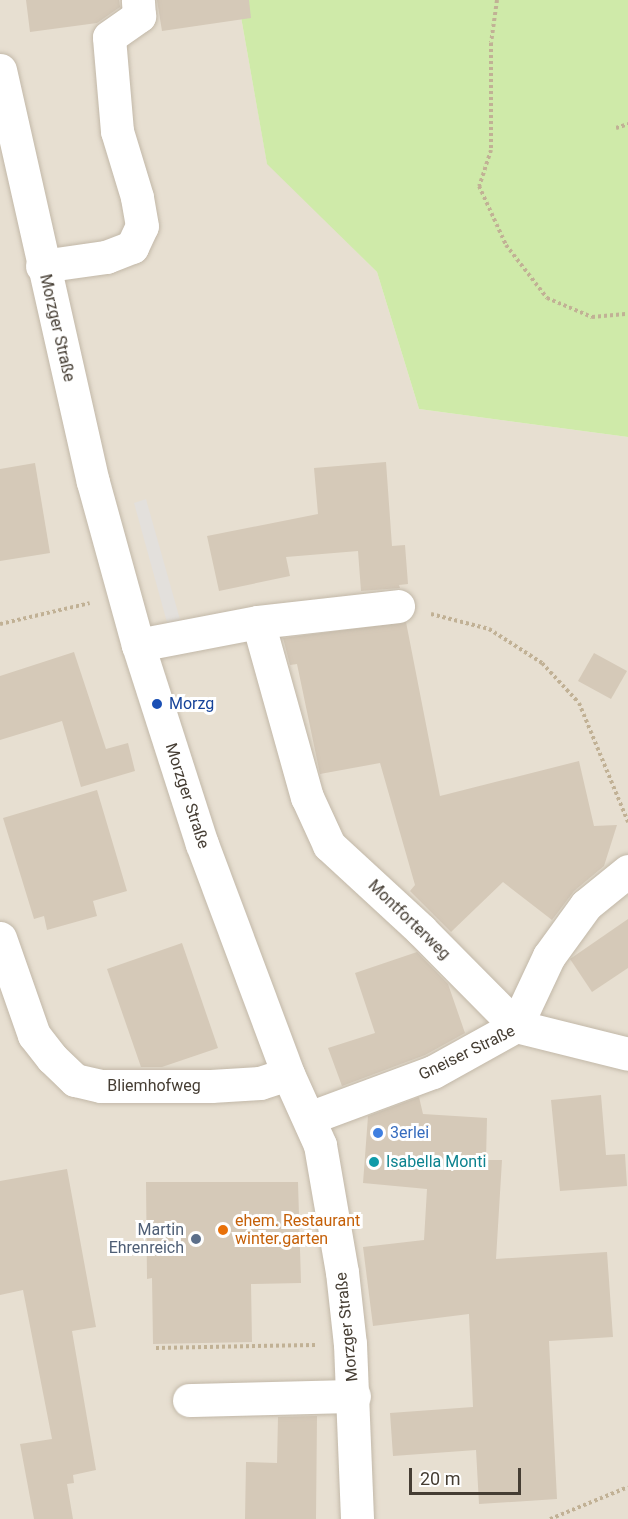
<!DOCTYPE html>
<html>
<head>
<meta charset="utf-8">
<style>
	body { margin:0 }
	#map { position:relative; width:628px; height:1519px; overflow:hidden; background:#f3eee3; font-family:Roboto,sans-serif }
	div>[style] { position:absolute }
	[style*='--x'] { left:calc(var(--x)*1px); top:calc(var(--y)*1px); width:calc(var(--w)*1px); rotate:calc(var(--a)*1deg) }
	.residential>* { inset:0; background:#e7dfd1 }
	.green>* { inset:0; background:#cfeaa9 }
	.parking>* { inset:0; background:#e3e0dc }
	.building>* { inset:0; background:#d5c9b8 }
	.path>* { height:4px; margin-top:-2px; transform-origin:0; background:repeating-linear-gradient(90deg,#c1b195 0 3px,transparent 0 6px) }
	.roads { filter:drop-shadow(0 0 2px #c2b8a8) drop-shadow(0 0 2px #c2b8a8) }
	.minor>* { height:33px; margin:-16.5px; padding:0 16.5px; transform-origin:16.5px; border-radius:16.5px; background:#fff }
	.dots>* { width:16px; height:16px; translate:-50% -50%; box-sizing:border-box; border:3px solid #fff; border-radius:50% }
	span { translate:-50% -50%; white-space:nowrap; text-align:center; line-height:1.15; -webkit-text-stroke:6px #fff; paint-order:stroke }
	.street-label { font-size:16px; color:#453d33 }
	.transit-label { font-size:16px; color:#164399 }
	.left { translate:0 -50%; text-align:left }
	.shop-label { font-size:16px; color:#366cbe }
	.culture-label { font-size:16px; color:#0d838f }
	.food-label { font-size:16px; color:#c56008 }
	.service-label { font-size:16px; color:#4e5e75 }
	.right { translate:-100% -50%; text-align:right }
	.scale { position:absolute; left:409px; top:1468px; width:112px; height:27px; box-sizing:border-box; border:3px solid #453d33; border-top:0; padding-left:8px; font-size:18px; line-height:21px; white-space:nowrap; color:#453d33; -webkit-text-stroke:4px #fff; paint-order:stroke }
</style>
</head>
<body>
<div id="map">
	<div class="residential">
		<i style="clip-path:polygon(0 0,238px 0,267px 163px,377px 272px,419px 409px,628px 437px,628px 1519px,0 1519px)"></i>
	</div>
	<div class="green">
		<i style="clip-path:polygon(238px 0,628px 0,628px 437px,419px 409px,377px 272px,267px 164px)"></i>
	</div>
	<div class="parking">
		<i style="clip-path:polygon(146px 499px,181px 623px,168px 626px,134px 503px)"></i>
	</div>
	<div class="building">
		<i style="clip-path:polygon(26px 0,119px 0,120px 7px,97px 23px,30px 32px)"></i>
		<i style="clip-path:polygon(157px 0,249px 0,251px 18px,162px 31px)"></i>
		<i style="clip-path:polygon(386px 462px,392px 546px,405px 545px,408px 584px,399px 585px,400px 588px,361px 591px,358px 551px,286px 557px,290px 576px,219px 591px,207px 536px,318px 514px,314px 468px)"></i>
		<i style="clip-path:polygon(35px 463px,50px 553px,0 561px,0 469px)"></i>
		<i style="clip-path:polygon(406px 622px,440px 796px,579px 761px,594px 826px,617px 825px,604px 866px,574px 891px,552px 920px,503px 882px,451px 932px,410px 891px,415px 885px,380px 763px,320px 774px,297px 664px,290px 665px,283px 638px)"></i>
		<i style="clip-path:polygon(74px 652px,106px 749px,128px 743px,135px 771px,81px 787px,62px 721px,0 740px,0 676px)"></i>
		<i style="clip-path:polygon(594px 653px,627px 671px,611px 699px,578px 681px)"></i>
		<i style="clip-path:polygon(97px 790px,127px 891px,93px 901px,97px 916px,47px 930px,44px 916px,34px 919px,3px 818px)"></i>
		<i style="clip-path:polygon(628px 919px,628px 968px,592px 992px,570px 959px)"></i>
		<i style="clip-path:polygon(182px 943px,218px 1048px,162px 1067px,141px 1067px,107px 969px)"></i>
		<i style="clip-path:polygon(417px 952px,448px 984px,465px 1033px,425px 1055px,342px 1086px,328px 1048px,375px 1033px,355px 973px)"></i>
		<i style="clip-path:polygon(601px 1095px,606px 1155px,625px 1154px,627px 1186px,560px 1191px,551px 1100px)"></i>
		<i style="clip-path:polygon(419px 1097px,423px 1114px,487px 1118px,486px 1160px,502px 1160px,496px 1259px,607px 1252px,613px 1337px,549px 1341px,557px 1499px,479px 1504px,476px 1450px,393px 1456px,390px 1413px,473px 1407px,469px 1314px,373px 1326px,363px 1247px,424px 1240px,427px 1189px,363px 1183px,368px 1116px)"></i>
		<i style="clip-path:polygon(67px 1169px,96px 1327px,72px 1331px,96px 1470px,73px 1475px,74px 1483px,67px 1484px,73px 1519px,34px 1519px,20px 1444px,52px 1439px,23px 1290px,0 1295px,0 1181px)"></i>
		<i style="clip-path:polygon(146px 1182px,298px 1182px,301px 1283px,251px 1284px,252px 1342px,153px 1344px,152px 1278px,147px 1279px)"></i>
		<i style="clip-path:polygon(317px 1416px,316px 1519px,245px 1519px,246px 1462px,277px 1463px,278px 1417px)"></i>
	</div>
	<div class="path">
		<i style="--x:497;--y:0;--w:43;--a:97.9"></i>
		<i style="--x:491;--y:43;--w:107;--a:90"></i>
		<i style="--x:491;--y:150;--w:38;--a:108"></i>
		<i style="--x:479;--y:186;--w:65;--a:65.4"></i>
		<i style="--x:506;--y:245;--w:67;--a:52.3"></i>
		<i style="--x:547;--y:298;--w:49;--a:22.9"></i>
		<i style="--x:592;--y:317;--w:36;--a:-5"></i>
		<i style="--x:616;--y:128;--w:13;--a:-18"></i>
		<i style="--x:431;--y:614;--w:60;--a:14.5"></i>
		<i style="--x:489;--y:629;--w:63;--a:32.7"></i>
		<i style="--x:542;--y:663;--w:54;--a:47.2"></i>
		<i style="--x:579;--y:703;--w:129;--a:67.6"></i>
		<i style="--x:0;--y:624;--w:92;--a:-13.1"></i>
		<i style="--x:156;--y:1348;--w:159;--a:-1.1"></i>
		<i style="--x:550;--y:1519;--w:84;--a:-22.3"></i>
	</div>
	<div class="roads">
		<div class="minor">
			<i style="--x:0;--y:70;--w:422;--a:77.3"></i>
			<i style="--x:93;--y:482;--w:169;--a:74.6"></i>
			<i style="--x:138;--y:645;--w:209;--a:72.2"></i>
			<i style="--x:202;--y:844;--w:246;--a:69.5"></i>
			<i style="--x:288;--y:1074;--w:78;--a:65.7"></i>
			<i style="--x:320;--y:1145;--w:129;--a:80.2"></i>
			<i style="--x:342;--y:1272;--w:72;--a:83.7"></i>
			<i style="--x:350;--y:1344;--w:175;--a:87.7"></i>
			<i style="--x:42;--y:266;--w:65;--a:-8"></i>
			<i style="--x:106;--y:257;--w:28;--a:-21"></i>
			<i style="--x:132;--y:247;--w:23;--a:-65"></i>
			<i style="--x:142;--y:226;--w:29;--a:-100"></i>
			<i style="--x:137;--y:197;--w:69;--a:-106.9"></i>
			<i style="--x:117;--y:131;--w:94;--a:-94.9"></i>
			<i style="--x:109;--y:37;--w:37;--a:-35"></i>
			<i style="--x:139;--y:16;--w:16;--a:-94"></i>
			<i style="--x:258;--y:622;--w:182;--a:74.4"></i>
			<i style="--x:307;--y:797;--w:53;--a:65.4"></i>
			<i style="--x:329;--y:845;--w:125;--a:42.7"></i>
			<i style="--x:421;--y:930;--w:135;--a:45.3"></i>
			<i style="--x:516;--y:1026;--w:77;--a:-64.8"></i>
			<i style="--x:549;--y:956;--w:63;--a:-54"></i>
			<i style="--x:586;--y:905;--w:54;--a:-39"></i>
			<i style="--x:138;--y:645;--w:122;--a:-10.9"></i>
			<i style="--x:258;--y:622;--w:141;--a:-6.5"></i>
			<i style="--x:0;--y:938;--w:103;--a:70.7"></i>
			<i style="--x:34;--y:1035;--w:29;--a:52"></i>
			<i style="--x:52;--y:1058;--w:32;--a:44"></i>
			<i style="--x:75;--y:1080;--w:27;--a:13"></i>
			<i style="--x:101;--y:1086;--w:110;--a:0"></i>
			<i style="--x:211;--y:1086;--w:49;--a:-3.5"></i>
			<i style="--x:260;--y:1083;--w:29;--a:-18"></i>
			<i style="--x:309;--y:1118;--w:132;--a:-20.4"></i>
			<i style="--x:433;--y:1072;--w:95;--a:-29"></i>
			<i style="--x:516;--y:1026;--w:115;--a:14"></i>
			<i style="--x:189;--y:1400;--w:165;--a:-1.4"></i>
		</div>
	</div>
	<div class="dots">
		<i style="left:157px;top:704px;background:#1a4fb4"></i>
		<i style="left:378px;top:1133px;background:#3f7fe0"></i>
		<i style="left:374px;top:1162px;background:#0f9aa8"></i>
		<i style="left:223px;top:1230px;background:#e8710a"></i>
		<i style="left:196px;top:1239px;background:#5c6f8a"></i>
	</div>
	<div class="street-label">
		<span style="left:57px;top:328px;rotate:77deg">Morzger Straße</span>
		<span style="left:187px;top:796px;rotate:72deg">Morzger Straße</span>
		<span style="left:409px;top:920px;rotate:44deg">Montforterweg</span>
		<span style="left:467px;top:1053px;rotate:-26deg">Gneiser Straße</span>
		<span style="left:154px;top:1086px">Bliemhofweg</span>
		<span style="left:347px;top:1327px;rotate:-96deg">Morzger Straße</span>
	</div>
	<div class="transit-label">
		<span class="left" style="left:169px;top:704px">Morzg</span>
	</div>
	<div class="shop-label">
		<span class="left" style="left:390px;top:1133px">3erlei</span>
	</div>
	<div class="culture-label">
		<span class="left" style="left:386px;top:1162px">Isabella Monti</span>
	</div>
	<div class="food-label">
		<span class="left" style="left:235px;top:1230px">ehem. Restaurant<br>winter.garten</span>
	</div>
	<div class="service-label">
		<span class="right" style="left:184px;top:1239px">Martin<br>Ehrenreich</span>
	</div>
	<div class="scale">20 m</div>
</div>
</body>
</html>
